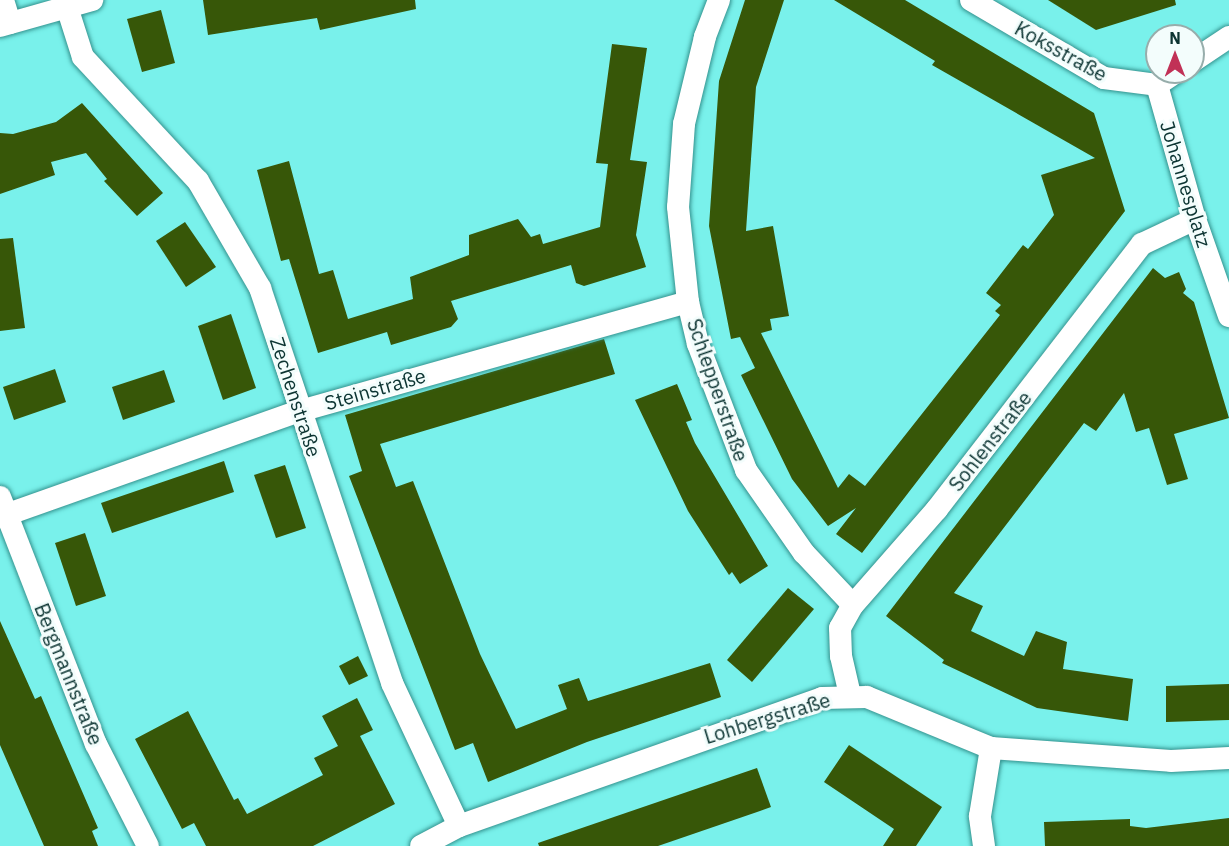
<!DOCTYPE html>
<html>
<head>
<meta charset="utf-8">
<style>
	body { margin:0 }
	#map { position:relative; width:1229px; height:846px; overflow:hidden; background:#79f1eb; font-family:"IBM Plex Sans",sans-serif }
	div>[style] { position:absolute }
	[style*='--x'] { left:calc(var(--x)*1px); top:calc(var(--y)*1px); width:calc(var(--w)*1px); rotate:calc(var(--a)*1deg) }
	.building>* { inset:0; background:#375708 }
	.roads { filter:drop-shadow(0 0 2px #34928e) drop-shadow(0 0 2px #34928e) }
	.street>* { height:22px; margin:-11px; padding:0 11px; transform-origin:11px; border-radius:11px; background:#fff }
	span { translate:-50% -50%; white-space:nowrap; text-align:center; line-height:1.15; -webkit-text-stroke:6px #f3fdfc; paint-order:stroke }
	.street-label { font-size:20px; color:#0c3432 }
	.north { position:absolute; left:1145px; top:24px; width:60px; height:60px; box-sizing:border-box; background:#f3fdfc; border:2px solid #97adab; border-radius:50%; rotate:0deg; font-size:16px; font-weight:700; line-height:24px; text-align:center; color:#0c3432 }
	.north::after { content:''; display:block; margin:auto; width:21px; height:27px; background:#c13156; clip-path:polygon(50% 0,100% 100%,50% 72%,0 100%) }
</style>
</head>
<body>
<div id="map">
	<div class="building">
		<i style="clip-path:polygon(203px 0,415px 0,416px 9px,320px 30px,317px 18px,208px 35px)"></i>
		<i style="clip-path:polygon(745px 0,784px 0,756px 87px,746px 231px,773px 226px,789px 316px,770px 319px,772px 330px,761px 333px,838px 488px,849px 474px,865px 486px,1000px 315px,995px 311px,1001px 305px,986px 293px,1023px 245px,1028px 249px,1054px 215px,1041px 175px,1095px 158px,932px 65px,935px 61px,834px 0,905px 0,1094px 113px,1125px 211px,862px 553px,836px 534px,856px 508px,828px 526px,792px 479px,741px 375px,755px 368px,740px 337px,731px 339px,709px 226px,719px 81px)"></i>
		<i style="clip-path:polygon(1048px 0,1175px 0,1176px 5px,1096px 30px)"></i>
		<i style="clip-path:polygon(161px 10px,175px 63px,142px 72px,127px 19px)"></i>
		<i style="clip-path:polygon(612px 44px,647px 48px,630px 160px,647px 162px,636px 235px,646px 267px,584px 286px,576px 283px,571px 265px,451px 301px,458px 319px,451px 327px,391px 345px,387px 332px,318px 353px,289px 259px,281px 261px,257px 170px,289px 161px,319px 274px,333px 270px,348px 319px,413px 299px,410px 277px,469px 255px,469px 235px,518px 219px,531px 237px,540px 234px,543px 244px,600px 227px,608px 164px,596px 163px)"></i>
		<i style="clip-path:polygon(82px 103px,163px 193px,137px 216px,104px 181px,107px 179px,86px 153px,51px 162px,55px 175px,0 194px,0 133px,13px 134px,56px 122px)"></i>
		<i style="clip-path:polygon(185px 222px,216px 267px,186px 287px,156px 241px)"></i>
		<i style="clip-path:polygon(13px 238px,25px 328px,0 331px,0 239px)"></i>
		<i style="clip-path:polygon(1153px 268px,1165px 278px,1179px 272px,1186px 289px,1183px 293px,1194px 302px,1229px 418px,1174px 434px,1188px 479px,1167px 485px,1149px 428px,1136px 432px,1124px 393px,1096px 431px,1084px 423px,954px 593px,983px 606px,971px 631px,1024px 656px,1036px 631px,1067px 642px,1063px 669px,1133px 679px,1128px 721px,1037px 708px,942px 663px,944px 660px,886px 616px)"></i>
		<i style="clip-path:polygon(231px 314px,256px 388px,223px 400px,198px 326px)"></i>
		<i style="clip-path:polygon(604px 339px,615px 374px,380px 444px,396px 487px,413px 481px,480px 654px,516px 729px,567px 709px,558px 685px,579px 678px,588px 701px,710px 663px,721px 697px,587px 742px,488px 782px,473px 743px,455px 750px,349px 476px,362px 471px,345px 415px)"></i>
		<i style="clip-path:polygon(55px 369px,66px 402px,14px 420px,3px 387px)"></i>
		<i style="clip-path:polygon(164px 370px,175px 402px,123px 420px,112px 387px)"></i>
		<i style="clip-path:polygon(677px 384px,692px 420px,686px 422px,695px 443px,768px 566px,740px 584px,732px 572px,729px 575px,688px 511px,635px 400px)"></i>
		<i style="clip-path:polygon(224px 461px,234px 492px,112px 533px,101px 503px)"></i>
		<i style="clip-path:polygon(285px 465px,306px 528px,276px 538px,254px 475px)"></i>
		<i style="clip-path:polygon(85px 533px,106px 596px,76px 606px,55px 543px)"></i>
		<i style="clip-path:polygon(788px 588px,814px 609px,752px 682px,727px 660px)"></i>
		<i style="clip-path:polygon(0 621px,35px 699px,41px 696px,55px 729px,98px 828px,92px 831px,98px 846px,44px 846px,0 745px)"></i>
		<i style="clip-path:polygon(358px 656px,368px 676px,349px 685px,339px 666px)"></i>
		<i style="clip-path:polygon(1229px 684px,1229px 720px,1166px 722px,1166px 686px)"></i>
		<i style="clip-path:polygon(357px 698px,373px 730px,360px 736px,395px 804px,313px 846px,206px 846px,194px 823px,182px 829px,135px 739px,188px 711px,234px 800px,238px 798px,247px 814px,323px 775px,314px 758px,338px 746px,322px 716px)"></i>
		<i style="clip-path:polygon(849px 745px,942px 807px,916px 846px,883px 846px,894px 829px,824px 782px)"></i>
		<i style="clip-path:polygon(757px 768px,771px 807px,760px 811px,658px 846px,539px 846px,538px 843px)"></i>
		<i style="clip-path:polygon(1229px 818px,1229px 846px,1045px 846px,1044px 822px,1130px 819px,1130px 826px,1146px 828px)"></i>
	</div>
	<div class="roads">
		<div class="street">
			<i style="--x:3;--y:0;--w:24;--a:73"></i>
			<i style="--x:719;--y:0;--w:40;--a:111"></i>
			<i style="--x:705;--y:37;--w:89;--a:103.6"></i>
			<i style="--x:684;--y:124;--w:83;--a:94.1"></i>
			<i style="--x:678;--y:207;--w:96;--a:84"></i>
			<i style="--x:688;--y:302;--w:43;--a:76.6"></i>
			<i style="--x:698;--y:344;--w:135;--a:69.1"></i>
			<i style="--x:746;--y:470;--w:101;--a:55.1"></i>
			<i style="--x:804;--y:553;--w:71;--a:46.7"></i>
			<i style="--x:971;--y:0;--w:154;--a:30.4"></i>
			<i style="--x:1104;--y:78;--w:53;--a:7.5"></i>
			<i style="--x:67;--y:7;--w:52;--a:72.3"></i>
			<i style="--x:83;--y:57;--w:169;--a:47.2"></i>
			<i style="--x:198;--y:181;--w:124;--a:59.9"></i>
			<i style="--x:260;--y:288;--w:416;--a:71.5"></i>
			<i style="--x:392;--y:683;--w:158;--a:64.9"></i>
			<i style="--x:0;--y:26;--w:96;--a:-15.8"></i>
			<i style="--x:1193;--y:61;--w:43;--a:-33.7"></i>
			<i style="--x:1157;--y:85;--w:139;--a:74.2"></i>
			<i style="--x:1195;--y:219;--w:103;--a:70.7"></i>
			<i style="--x:1157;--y:85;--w:23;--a:-34"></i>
			<i style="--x:0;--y:497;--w:265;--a:68.8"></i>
			<i style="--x:96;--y:744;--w:114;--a:63"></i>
			<i style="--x:0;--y:517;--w:318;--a:-19.5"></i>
			<i style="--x:300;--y:411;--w:403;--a:-15.7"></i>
			<i style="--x:850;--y:695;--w:40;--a:-103"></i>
			<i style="--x:841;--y:656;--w:28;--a:-92"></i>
			<i style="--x:840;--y:628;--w:26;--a:-61"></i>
			<i style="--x:853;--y:605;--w:128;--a:-48.8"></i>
			<i style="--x:937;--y:509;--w:335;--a:-52.3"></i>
			<i style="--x:1142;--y:244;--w:59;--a:-25.3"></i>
			<i style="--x:421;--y:846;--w:43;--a:-27.8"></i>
			<i style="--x:459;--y:826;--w:385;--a:-19.4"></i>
			<i style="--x:822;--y:698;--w:45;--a:-1.3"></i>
			<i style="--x:867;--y:697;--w:134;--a:22.4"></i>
			<i style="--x:991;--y:748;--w:180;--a:4.1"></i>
			<i style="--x:1171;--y:761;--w:58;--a:-3"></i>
			<i style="--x:984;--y:846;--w:30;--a:-98"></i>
			<i style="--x:980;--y:816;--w:69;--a:-80.8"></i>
		</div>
	</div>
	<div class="street-label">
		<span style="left:1061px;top:51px;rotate:29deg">Koksstraße</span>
		<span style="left:1186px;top:184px;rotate:73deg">Johannesplatz</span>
		<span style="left:375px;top:389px;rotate:-16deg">Steinstraße</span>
		<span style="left:718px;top:390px;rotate:71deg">Schlepperstraße</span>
		<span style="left:296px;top:397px;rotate:72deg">Zechenstraße</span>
		<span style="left:990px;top:441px;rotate:-52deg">Sohlenstraße</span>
		<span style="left:69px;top:674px;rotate:68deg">Bergmannstraße</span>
		<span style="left:767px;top:718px;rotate:-17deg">Lohbergstraße</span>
	</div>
	<div class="north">N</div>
</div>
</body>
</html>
